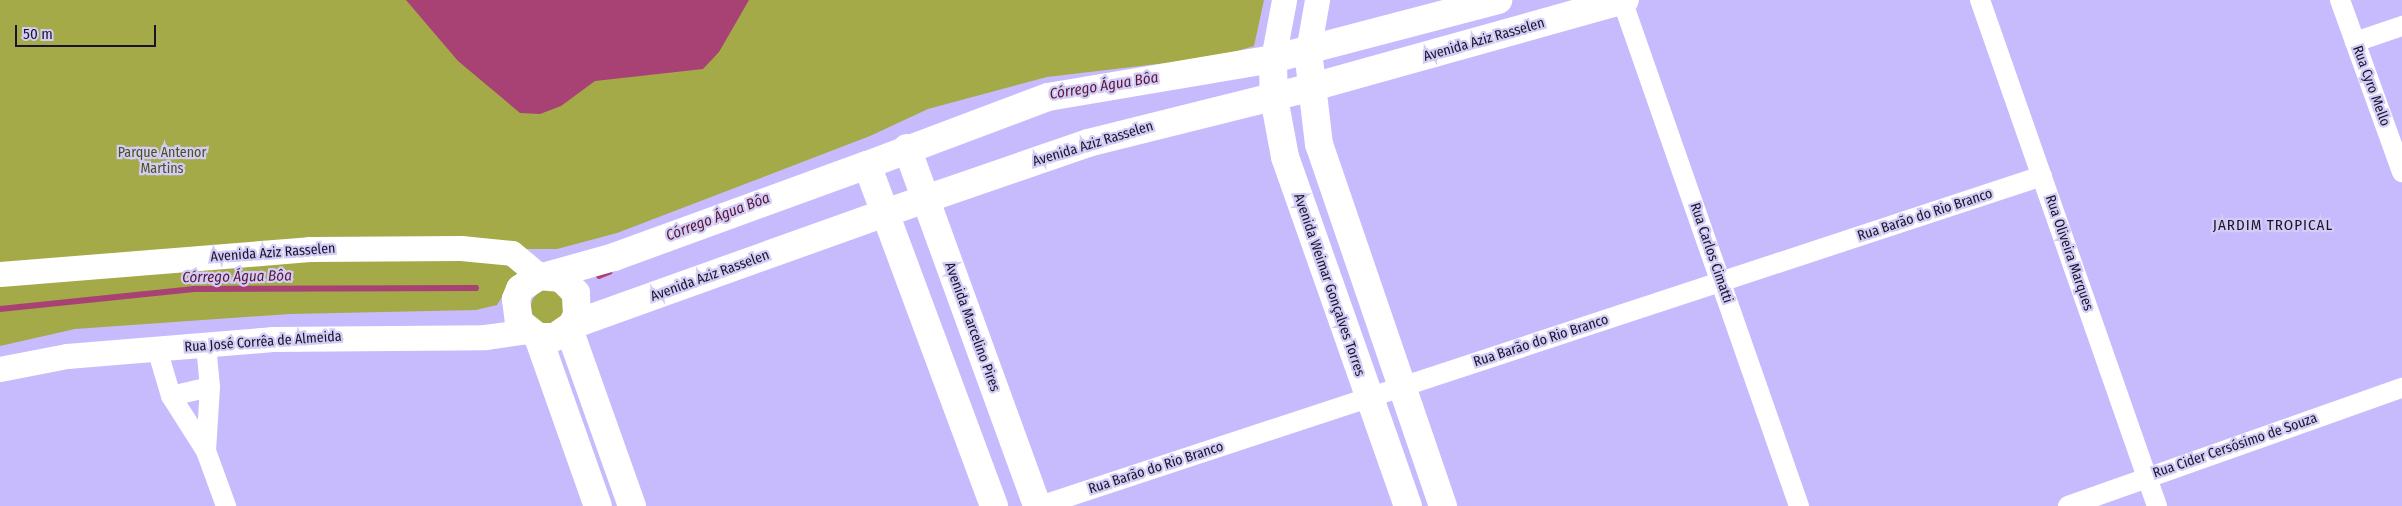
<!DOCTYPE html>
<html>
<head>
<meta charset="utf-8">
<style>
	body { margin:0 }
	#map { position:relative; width:2402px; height:506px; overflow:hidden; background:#c7bbfd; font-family:"Fira Sans Condensed",sans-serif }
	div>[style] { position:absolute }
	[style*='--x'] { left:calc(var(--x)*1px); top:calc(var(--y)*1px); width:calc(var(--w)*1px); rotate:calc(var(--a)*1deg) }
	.green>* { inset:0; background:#a3aa47 }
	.round { border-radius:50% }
	.water>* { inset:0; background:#a84274 }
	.stream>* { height:5.5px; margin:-2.75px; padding:0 2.75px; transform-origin:2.75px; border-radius:2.75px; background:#a84274 }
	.minor>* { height:20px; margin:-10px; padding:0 10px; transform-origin:10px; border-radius:10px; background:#fff }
	.tertiary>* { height:25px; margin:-12.5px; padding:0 12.5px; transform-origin:12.5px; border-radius:12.5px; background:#fff }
	.secondary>* { height:28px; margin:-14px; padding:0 14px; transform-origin:14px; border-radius:14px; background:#fff }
	.primary>* { height:28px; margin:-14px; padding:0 14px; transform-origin:14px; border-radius:14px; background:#fff }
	span { translate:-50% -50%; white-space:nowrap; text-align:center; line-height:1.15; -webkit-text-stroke:4.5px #d3ccf5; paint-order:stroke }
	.street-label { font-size:14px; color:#19132b }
	.park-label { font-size:14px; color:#4c501f }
	.water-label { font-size:15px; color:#5a173a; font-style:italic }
	.neighbourhood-label { font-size:15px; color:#19132b; letter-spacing:1px }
	.scale { position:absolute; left:15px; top:25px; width:141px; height:22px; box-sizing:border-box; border:2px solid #19132b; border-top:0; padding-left:6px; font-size:15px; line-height:18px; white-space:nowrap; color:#19132b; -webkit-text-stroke:4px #d3ccf5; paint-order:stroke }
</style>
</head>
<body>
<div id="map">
	<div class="green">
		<i style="clip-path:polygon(0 0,1264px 0,1254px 46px,1217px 57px,1047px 77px,928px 109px,870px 136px,617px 233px,557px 249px,514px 249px,504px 256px,508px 266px,519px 270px,497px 305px,476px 310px,290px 314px,75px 329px,0 346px)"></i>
		<i class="round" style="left:531px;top:290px;width:34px;height:34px"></i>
	</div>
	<div class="water">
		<i style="clip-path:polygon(406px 0,749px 0,719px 52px,703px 69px,595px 81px,561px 106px,540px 114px,520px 113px,458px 61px)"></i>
	</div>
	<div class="stream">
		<i style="--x:599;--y:276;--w:11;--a:-22"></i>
		<i style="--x:0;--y:309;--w:195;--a:-5.9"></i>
		<i style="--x:194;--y:289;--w:282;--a:-0.2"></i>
	</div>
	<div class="minor">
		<i style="--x:1622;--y:0;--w:536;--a:70.72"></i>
		<i style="--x:1980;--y:0;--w:536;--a:70.72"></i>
		<i style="--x:2340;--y:0;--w:183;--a:70.2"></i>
		<i style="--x:2355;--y:42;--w:50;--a:-18.8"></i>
		<i style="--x:206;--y:345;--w:42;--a:84.6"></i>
		<i style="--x:210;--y:387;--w:64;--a:93.6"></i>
		<i style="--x:157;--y:349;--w:49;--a:73.4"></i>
		<i style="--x:171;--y:396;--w:65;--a:57.5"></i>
		<i style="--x:206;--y:451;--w:59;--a:70"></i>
		<i style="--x:171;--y:396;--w:40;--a:-13"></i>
		<i style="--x:1040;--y:506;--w:1055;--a:-18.23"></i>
		<i style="--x:2068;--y:506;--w:354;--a:-19.5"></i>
	</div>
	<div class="tertiary">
		<i style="--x:1308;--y:51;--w:52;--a:-80"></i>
		<i style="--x:1273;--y:59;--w:60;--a:-79.4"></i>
		<i style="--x:0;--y:274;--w:310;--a:-4.6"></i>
		<i style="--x:309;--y:249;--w:152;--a:-0.4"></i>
		<i style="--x:461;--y:248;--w:51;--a:5.6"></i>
		<i style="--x:512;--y:253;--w:35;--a:40"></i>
		<i style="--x:0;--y:369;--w:68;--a:-11"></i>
		<i style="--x:67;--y:356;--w:206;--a:-4.7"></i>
		<i style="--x:272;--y:339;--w:213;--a:-0.5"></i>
		<i style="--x:485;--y:337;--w:42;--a:-8.1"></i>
	</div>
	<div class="secondary">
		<i style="--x:1308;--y:51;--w:94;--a:83.3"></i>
		<i style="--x:1319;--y:144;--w:383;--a:71.1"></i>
		<i style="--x:1273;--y:59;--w:39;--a:89"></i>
		<i style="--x:1274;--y:98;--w:60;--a:79.4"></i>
		<i style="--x:1285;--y:157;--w:370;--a:70.6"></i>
		<i style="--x:550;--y:275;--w:66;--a:-15.7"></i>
		<i style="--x:614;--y:257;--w:269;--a:-20"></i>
		<i style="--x:572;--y:325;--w:11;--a:-63"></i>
		<i style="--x:577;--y:315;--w:22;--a:-93"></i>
		<i style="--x:576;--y:293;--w:21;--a:-135"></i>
		<i style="--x:561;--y:278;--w:22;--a:-175"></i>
		<i style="--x:539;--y:276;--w:23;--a:146"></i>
		<i style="--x:520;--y:289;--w:11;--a:112"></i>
		<i style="--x:516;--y:299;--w:23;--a:83"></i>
		<i style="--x:519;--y:322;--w:24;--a:38"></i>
		<i style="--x:538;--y:337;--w:17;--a:0"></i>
		<i style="--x:555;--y:337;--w:21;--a:-35"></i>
		<i style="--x:572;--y:325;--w:332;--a:-19.7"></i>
		<i style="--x:569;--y:329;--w:188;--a:70.4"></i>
		<i style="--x:538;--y:337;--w:179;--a:70.5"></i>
	</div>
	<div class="primary">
		<i style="--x:907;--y:148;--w:381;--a:70"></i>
		<i style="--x:885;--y:213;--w:215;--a:-19"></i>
		<i style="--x:1088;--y:143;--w:228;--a:-14"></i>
		<i style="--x:1309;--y:88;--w:328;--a:-15.6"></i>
		<i style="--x:994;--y:506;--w:364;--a:-110.4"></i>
		<i style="--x:867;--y:165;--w:193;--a:-20.6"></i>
		<i style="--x:1048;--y:97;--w:228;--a:-9.6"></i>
		<i style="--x:1273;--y:59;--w:233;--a:-14.7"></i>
	</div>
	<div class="street-label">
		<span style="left:1484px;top:40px;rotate:-16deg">Avenida Aziz Rasselen</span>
		<span style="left:2371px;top:86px;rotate:70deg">Rua Cyro Mello</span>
		<span style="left:1093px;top:144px;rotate:-17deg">Avenida Aziz Rasselen</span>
		<span style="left:1925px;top:215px;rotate:-18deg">Rua Barão do Rio Branco</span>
		<span style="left:273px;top:253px;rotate:-4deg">Avenida Aziz Rasselen</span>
		<span style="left:1711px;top:253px;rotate:71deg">Rua Carlos Cimatti</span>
		<span style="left:2069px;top:253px;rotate:71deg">Rua Oliveira Marques</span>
		<span style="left:710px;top:276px;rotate:-20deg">Avenida Aziz Rasselen</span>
		<span style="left:1329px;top:285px;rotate:71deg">Avenida Weimar Gonçalves Torres</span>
		<span style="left:972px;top:327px;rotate:70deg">Avenida Marcelino Pires</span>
		<span style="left:1541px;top:341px;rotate:-18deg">Rua Barão do Rio Branco</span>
		<span style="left:263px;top:342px;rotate:-4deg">Rua José Corrêa de Almeida</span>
		<span style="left:2235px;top:446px;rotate:-19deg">Rua Cider Cersósimo de Souza</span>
		<span style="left:1156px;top:468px;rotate:-18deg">Rua Barão do Rio Branco</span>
	</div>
	<div class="park-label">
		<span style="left:162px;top:161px">Parque Antenor<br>Martins</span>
	</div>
	<div class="water-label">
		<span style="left:1104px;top:86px;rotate:-9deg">Córrego Água Bôa</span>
		<span style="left:718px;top:217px;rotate:-21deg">Córrego Água Bôa</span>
		<span style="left:237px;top:277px;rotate:-1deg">Córrego Água Bôa</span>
	</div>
	<div class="neighbourhood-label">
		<span style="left:2273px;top:226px">JARDIM TROPICAL</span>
	</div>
	<div class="scale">50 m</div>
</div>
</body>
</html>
